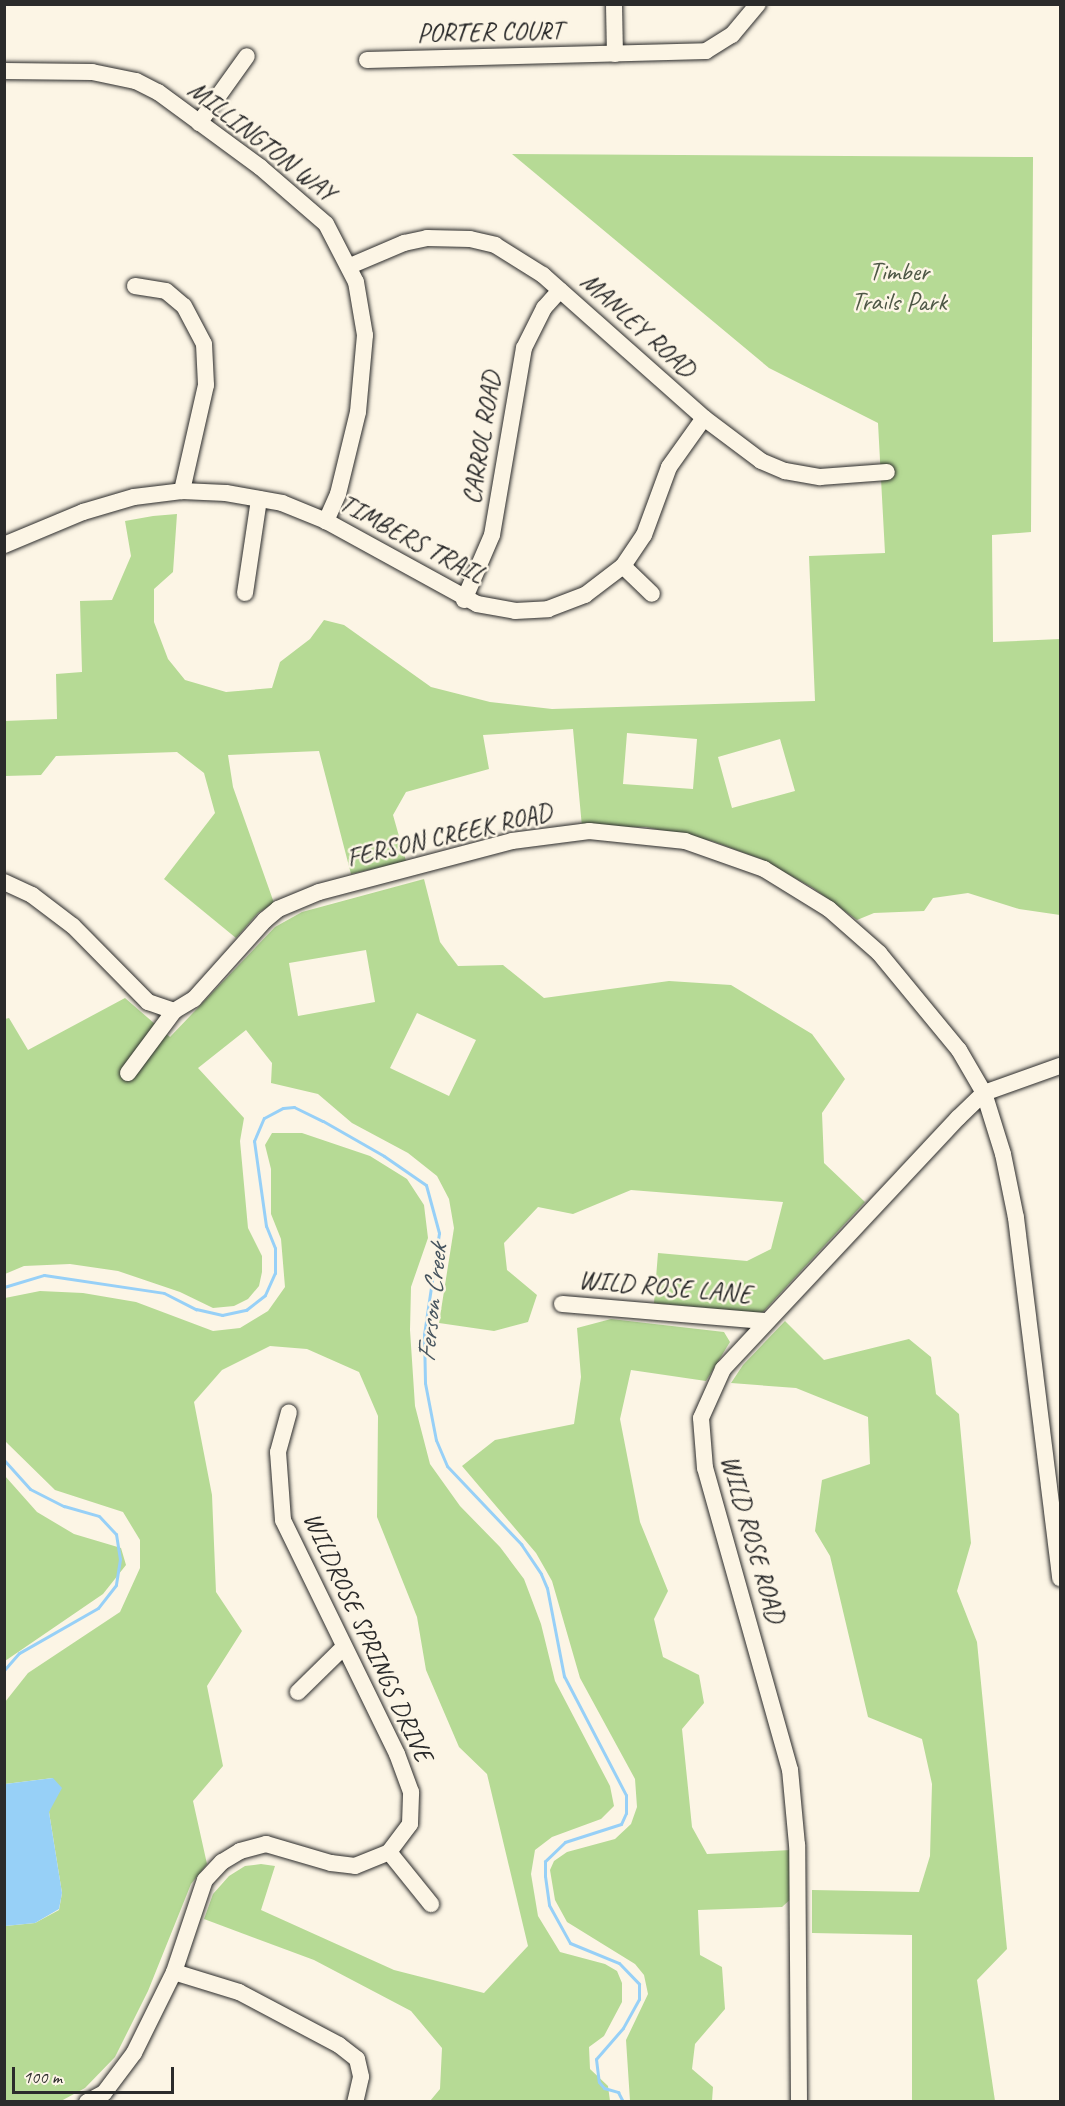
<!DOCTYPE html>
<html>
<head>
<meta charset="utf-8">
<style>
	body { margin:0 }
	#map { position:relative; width:1065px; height:2106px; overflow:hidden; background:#fcf5e5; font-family:Caveat,sans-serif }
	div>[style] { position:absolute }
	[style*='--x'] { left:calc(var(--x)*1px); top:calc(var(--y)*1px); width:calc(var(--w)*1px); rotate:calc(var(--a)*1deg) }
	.green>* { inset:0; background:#b6da95 }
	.water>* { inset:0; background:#97d0f7 }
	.stream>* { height:3px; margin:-1.5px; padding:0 1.5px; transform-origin:1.5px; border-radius:1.5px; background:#97d0f7 }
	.roads { filter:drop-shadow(0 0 2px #2b2b2b) drop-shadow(0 0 2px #2b2b2b) }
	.minor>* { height:16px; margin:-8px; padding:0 8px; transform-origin:8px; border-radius:8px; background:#fcf5e5 }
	span { translate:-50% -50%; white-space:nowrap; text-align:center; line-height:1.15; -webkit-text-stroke:5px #fcf5e5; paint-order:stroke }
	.street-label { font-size:26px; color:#2b2b2b }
	.park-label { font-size:26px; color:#4e5746 }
	.water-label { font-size:27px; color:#46545e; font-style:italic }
	.frame { position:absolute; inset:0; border:6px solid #2b2b2b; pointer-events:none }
	.scale { position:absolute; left:12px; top:2067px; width:162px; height:27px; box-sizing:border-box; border:3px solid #2b2b2b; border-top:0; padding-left:8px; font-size:18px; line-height:21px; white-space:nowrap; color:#2b2b2b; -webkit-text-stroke:4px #fcf5e5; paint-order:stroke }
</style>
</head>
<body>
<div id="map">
	<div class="green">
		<i style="clip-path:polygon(evenodd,512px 154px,1033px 157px,1031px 532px,992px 535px,993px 642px,1060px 639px,1060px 915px,1019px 909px,968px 893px,933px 898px,924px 911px,874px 913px,857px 920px,813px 888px,761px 859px,712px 841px,646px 827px,582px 827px,573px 729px,483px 735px,489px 769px,406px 792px,393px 815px,406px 861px,351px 874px,319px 751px,228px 755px,233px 787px,274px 903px,258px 913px,236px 938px,164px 879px,215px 813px,204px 773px,177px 752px,56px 756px,41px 775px,5px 776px,4px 721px,57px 719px,56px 674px,82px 672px,80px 601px,112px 600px,131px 556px,125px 521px,153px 516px,177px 514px,173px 572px,154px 589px,154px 622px,168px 659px,185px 680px,226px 692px,272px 688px,280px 662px,310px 639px,324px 620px,344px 625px,431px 687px,490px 702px,552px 709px,815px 701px,809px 556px,885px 553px,878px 423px,769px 368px,512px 154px,627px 733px,697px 739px,693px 789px,623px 784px,627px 733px,512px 154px,780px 739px,795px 791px,732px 808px,718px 757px,780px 739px)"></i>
		<i style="clip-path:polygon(evenodd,424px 879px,440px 942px,458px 966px,503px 965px,544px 998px,669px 981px,731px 985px,812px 1034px,845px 1079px,822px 1113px,824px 1163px,865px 1202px,762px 1313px,654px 1303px,658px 1253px,747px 1261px,771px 1249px,783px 1202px,631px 1190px,573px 1214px,538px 1207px,504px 1243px,507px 1270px,537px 1295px,528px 1322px,494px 1331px,439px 1323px,454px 1228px,449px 1199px,437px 1176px,408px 1153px,352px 1123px,318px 1094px,271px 1083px,272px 1063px,246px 1030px,198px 1068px,244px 1118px,240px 1141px,248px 1228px,262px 1256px,262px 1272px,259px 1286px,248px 1299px,234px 1306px,213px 1308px,180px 1292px,118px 1271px,70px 1264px,24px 1266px,5px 1274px,5px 1019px,9px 1018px,28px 1050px,125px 998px,170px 1037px,275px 927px,302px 912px,424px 879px,366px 950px,375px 1002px,298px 1016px,289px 963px,366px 950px,424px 879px,417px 1013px,476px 1040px,449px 1096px,390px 1068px,417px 1013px)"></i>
		<i style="clip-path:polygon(272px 1133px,302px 1133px,370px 1156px,407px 1179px,424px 1205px,428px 1238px,411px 1287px,410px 1330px,415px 1406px,430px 1464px,460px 1506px,500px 1547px,524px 1579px,541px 1624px,555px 1681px,610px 1786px,614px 1806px,601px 1819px,552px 1837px,535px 1850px,531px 1874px,538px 1916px,560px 1952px,605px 1964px,617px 1971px,622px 1983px,622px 2002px,604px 2036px,589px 2047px,590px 2069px,608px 2086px,610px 2101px,430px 2101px,440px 2089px,442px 2048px,411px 2011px,314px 1960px,204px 1919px,213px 1894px,229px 1876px,245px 1866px,261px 1864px,275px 1866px,261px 1910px,394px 1970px,484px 1993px,528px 1946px,487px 1774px,459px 1747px,426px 1670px,417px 1617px,377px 1517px,378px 1416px,359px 1372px,307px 1349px,270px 1346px,222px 1370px,194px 1402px,212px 1495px,216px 1592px,242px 1631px,207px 1686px,223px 1766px,193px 1801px,207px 1864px,191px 1884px,148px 1991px,115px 2057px,85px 2088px,61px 2101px,5px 2101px,5px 1926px,35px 1923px,59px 1910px,62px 1893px,49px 1812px,53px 1778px,5px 1784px,5px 1702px,28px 1673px,120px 1612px,140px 1568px,140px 1540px,123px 1512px,55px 1490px,5px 1441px,5px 1298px,40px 1291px,83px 1293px,136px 1302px,213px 1331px,240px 1328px,268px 1311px,285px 1287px,281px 1239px,271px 1214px,271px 1169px,265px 1145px)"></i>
		<i style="clip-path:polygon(611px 1319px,724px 1332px,730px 1342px,706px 1381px,631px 1370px,620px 1419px,640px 1522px,668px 1591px,654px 1619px,663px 1657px,699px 1675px,704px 1703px,682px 1729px,692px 1827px,707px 1854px,791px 1850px,793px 1897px,782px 1907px,698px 1910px,700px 1955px,722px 1967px,725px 2009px,695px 2044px,692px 2069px,713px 2087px,712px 2101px,630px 2101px,626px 2040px,648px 1994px,644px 1975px,635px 1964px,567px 1922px,555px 1900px,550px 1870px,554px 1861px,567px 1852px,615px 1839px,631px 1824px,637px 1807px,635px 1779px,580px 1678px,552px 1581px,536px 1553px,462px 1466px,495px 1440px,574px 1424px,581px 1377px,577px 1328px)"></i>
		<i style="clip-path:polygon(785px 1321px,824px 1360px,909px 1339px,931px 1357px,936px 1394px,959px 1414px,971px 1543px,957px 1591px,977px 1642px,1007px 1949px,977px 1980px,995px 2101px,912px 2101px,912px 1935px,812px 1933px,812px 1890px,919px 1892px,930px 1856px,932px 1784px,922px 1739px,868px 1717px,830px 1556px,815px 1531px,822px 1480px,870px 1464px,868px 1417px,796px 1388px,731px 1383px,743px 1365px)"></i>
		<i style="clip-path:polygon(5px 1476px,37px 1512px,74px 1534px,121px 1548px,126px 1565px,103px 1594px,5px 1661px)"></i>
	</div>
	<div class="water">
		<i style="clip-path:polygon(53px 1778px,62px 1788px,49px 1812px,62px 1893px,59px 1909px,35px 1923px,5px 1926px,5px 1784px)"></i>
	</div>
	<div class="stream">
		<i style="--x:4;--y:1287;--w:42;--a:-16.7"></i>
		<i style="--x:44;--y:1275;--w:121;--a:8.5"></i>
		<i style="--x:164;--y:1293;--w:36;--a:27"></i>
		<i style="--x:196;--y:1309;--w:27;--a:13"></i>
		<i style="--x:222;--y:1315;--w:25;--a:-12"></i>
		<i style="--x:246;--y:1310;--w:24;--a:-38"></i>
		<i style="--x:265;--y:1295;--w:24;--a:-66"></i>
		<i style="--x:275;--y:1273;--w:25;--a:-90"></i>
		<i style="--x:275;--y:1248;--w:24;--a:-112"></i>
		<i style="--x:266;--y:1226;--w:86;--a:-98"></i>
		<i style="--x:254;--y:1141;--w:25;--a:-67"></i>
		<i style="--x:264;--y:1118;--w:21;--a:-28"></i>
		<i style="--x:283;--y:1108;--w:11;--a:-5"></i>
		<i style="--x:294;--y:1107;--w:32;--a:26"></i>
		<i style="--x:323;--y:1121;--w:70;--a:29.8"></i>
		<i style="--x:384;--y:1156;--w:51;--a:34.6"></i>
		<i style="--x:426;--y:1185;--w:50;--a:74.8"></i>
		<i style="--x:439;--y:1233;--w:102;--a:98.4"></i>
		<i style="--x:424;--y:1334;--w:49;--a:88.8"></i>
		<i style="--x:425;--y:1383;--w:58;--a:79.1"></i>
		<i style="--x:436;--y:1440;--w:28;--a:67"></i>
		<i style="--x:447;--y:1466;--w:108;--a:46.5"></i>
		<i style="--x:521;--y:1544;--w:36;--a:56"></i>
		<i style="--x:541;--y:1574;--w:15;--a:67"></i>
		<i style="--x:547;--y:1588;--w:90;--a:79.1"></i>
		<i style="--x:564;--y:1676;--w:134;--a:62.5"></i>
		<i style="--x:626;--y:1795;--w:18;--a:90"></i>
		<i style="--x:626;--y:1813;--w:12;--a:114"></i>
		<i style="--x:621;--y:1824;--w:59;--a:162.2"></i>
		<i style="--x:565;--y:1842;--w:28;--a:136"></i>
		<i style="--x:545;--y:1861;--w:15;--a:90"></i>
		<i style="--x:545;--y:1876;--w:29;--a:82"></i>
		<i style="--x:549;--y:1905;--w:43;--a:61.1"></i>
		<i style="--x:570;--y:1943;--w:53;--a:22.2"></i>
		<i style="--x:619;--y:1963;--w:29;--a:46"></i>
		<i style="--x:639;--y:1984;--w:15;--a:90"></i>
		<i style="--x:639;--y:1999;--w:33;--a:119"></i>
		<i style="--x:623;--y:2028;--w:41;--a:131.1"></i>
		<i style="--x:596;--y:2059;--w:23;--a:83"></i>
		<i style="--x:599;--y:2082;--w:8;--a:50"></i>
		<i style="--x:604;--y:2088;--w:15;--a:16"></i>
		<i style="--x:618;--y:2092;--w:11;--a:63"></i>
		<i style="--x:4;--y:1460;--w:39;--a:48"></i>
		<i style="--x:30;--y:1489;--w:38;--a:27"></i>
		<i style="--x:64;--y:1506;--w:36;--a:16"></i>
		<i style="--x:99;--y:1516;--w:25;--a:47"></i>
		<i style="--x:116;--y:1534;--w:25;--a:81"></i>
		<i style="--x:120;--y:1559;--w:26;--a:99"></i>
		<i style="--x:116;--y:1585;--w:29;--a:128"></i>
		<i style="--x:98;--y:1608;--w:91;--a:150.3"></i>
		<i style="--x:19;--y:1653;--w:23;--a:131"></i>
	</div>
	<div class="roads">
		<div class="minor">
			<i style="--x:614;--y:4;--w:50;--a:88.9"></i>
			<i style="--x:367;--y:60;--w:339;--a:-1.5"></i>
			<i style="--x:706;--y:51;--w:31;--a:-32"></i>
			<i style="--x:732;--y:35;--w:40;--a:-50"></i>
			<i style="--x:4;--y:71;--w:88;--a:0.7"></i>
			<i style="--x:92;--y:72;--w:45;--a:11.6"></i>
			<i style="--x:136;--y:81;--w:25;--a:27"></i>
			<i style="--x:158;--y:92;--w:127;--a:36.3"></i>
			<i style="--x:260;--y:167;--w:87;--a:40.8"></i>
			<i style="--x:326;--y:224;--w:65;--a:62.7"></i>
			<i style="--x:356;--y:282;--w:54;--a:80.4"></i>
			<i style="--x:365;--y:335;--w:77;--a:95.2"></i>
			<i style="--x:358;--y:412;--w:84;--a:103.7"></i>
			<i style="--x:338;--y:494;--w:30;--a:114"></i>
			<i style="--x:199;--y:123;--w:82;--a:-54.4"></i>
			<i style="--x:350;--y:266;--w:59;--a:-23.1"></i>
			<i style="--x:404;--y:243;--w:24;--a:-12"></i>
			<i style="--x:427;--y:238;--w:43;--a:1.3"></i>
			<i style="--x:470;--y:239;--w:26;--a:13"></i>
			<i style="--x:495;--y:245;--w:57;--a:32"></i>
			<i style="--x:543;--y:275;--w:215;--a:41.6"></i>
			<i style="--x:704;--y:418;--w:71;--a:37"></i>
			<i style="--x:761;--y:461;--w:26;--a:23"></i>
			<i style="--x:785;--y:471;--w:36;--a:10"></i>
			<i style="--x:820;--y:477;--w:67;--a:-4.3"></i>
			<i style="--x:135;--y:286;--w:31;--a:9"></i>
			<i style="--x:166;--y:291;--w:23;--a:40"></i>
			<i style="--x:184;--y:306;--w:43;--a:62.2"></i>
			<i style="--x:204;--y:344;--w:41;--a:87.2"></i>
			<i style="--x:206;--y:385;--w:109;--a:102.8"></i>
			<i style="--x:4;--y:545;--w:86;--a:-22.7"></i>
			<i style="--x:83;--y:512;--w:53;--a:-16.4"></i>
			<i style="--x:134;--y:497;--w:48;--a:-7.1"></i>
			<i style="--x:182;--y:491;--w:44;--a:2.6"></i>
			<i style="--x:226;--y:493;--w:57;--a:10.1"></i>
			<i style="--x:282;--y:503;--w:48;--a:22.2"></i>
			<i style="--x:326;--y:521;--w:172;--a:28.8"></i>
			<i style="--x:477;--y:604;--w:39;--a:10"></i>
			<i style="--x:515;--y:611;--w:33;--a:-3"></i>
			<i style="--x:548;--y:609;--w:40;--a:-21"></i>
			<i style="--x:585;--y:595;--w:48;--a:-37.3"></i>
			<i style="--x:623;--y:566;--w:37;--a:-56"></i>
			<i style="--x:644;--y:535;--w:72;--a:-69.8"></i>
			<i style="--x:669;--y:467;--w:60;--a:-54.5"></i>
			<i style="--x:623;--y:566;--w:40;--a:44"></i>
			<i style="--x:245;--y:593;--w:95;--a:-81.5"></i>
			<i style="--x:464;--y:600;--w:71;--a:-66.7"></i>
			<i style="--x:492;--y:535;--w:190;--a:-80.3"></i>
			<i style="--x:524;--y:348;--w:45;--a:-63.4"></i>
			<i style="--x:544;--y:308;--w:24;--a:-48"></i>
			<i style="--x:4;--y:882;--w:31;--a:25"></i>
			<i style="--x:32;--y:895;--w:51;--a:37.1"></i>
			<i style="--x:73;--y:926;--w:107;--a:45.4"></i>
			<i style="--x:148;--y:1002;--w:28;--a:19"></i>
			<i style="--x:128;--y:1073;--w:77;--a:-53.4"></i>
			<i style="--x:174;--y:1011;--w:23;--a:-31"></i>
			<i style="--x:194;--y:999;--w:106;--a:-48.1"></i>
			<i style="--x:265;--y:920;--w:17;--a:-40"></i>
			<i style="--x:278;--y:909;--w:44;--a:-22.5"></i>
			<i style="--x:319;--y:892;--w:200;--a:-14.8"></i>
			<i style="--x:512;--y:841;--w:78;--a:-7.4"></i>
			<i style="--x:589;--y:831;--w:97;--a:5.9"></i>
			<i style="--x:685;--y:841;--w:84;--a:19.5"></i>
			<i style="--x:764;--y:869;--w:76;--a:31.6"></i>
			<i style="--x:829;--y:909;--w:67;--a:41.3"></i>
			<i style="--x:879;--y:953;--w:126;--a:50.5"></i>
			<i style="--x:959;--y:1050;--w:50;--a:59.8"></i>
			<i style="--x:984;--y:1093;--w:64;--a:72.7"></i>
			<i style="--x:1003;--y:1154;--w:65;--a:78.5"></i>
			<i style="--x:1016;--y:1218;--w:363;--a:83"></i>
			<i style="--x:562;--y:1304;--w:204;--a:4.8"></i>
			<i style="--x:298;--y:1692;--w:63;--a:-44.4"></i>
			<i style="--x:389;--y:1852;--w:67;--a:51.1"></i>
			<i style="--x:174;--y:1972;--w:68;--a:17.1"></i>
			<i style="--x:239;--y:1992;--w:113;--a:27.9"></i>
			<i style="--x:339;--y:2045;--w:23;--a:38"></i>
			<i style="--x:357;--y:2059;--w:18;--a:77"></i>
			<i style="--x:361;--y:2077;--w:26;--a:103"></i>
			<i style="--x:87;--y:2102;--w:19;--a:-28"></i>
			<i style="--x:104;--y:2093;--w:50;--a:-53.1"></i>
			<i style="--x:134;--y:2053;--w:90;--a:-63.7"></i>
			<i style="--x:174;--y:1972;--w:97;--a:-71.4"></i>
			<i style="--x:205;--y:1880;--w:25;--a:-47"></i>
			<i style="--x:222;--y:1862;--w:21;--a:-31"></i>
			<i style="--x:240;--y:1851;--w:27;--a:-15"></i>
			<i style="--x:266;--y:1844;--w:68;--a:16.3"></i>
			<i style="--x:331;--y:1863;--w:24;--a:7"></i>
			<i style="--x:355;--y:1866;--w:37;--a:-22"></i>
			<i style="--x:389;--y:1852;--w:35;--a:-53"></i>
			<i style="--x:410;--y:1824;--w:32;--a:-88"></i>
			<i style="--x:411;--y:1792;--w:40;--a:-110.2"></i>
			<i style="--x:397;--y:1754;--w:260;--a:-116"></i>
			<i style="--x:283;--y:1520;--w:68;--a:-94.2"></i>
			<i style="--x:278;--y:1452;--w:41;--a:-74.6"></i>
			<i style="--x:799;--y:2102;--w:257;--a:-90.4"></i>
			<i style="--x:797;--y:1845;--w:75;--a:-95.3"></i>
			<i style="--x:790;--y:1770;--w:314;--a:-105.7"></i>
			<i style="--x:705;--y:1468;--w:50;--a:-94.6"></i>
			<i style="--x:701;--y:1418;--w:54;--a:-65.8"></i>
			<i style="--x:723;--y:1369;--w:344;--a:-46.9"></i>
			<i style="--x:958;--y:1118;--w:36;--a:-44"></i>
			<i style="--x:984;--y:1093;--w:81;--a:-19.6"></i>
		</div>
	</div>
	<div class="street-label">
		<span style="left:490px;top:32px;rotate:-1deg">PORTER COURT</span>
		<span style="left:262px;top:141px;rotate:38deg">MILLINGTON WAY</span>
		<span style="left:638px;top:325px;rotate:42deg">MANLEY ROAD</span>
		<span style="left:482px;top:438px;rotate:-81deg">CARROL ROAD</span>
		<span style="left:412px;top:539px;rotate:28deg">TIMBERS TRAIL</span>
		<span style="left:449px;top:835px;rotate:-13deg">FERSON CREEK ROAD</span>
		<span style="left:665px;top:1287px;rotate:5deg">WILD ROSE LANE</span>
		<span style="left:753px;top:1539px;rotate:74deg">WILD ROSE ROAD</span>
		<span style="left:368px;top:1637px;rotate:65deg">WILDROSE SPRINGS DRIVE</span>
	</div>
	<div class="park-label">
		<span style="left:899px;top:287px">Timber<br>Trails Park</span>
	</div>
	<div class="water-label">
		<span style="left:432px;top:1303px;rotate:-84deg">Ferson Creek</span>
	</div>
	<div class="frame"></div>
	<div class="scale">100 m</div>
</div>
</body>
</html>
